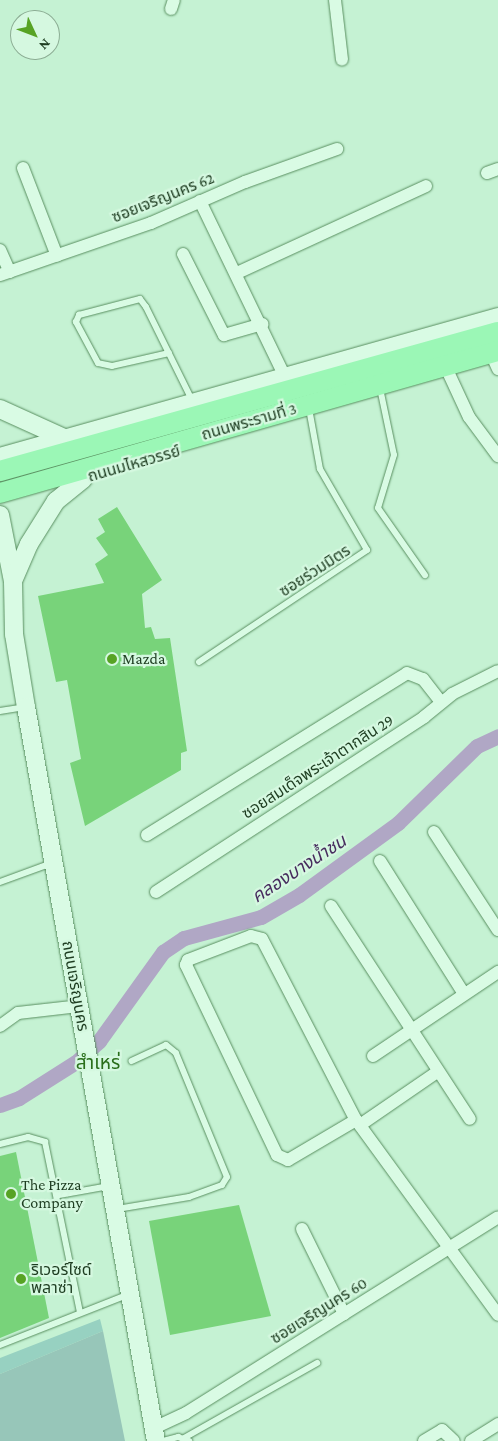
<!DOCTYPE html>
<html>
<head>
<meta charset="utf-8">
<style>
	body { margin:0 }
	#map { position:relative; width:498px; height:1441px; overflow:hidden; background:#c5f2d3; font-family:"Crimson Pro","Noto Sans Thai",serif }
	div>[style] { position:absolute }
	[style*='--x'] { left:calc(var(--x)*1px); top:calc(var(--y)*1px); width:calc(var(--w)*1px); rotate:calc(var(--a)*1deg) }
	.green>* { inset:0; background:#97d1c1 }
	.cemetery>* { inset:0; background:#97c6b9 }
	.canal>* { height:15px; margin:-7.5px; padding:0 7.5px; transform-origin:7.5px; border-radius:7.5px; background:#b0a7c5 }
	.building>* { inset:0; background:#78d37a }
	.roads { filter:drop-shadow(0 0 1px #598f60) drop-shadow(0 0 1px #598f60) }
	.service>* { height:6px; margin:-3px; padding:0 3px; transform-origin:3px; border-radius:3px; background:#d9fbe4 }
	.minor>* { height:12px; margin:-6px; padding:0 6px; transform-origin:6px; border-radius:6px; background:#d9fbe4 }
	.secondary>* { height:18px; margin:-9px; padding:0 9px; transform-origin:9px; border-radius:9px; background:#d9fbe4 }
	.primary>* { height:20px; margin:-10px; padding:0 10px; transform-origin:10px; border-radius:10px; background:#9bf7b6 }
	.dots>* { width:14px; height:14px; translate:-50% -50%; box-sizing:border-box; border:2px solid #d5f8e0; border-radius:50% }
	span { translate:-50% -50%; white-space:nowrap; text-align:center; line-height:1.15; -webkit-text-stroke:4.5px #d5f8e0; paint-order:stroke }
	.street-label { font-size:16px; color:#1e3d21 }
	.poi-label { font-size:16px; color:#1e3d21 }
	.left { translate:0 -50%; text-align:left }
	.water-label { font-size:18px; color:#472c5e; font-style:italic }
	.quarter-label { font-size:19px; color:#296e1a }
	.north { position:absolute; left:10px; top:10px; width:50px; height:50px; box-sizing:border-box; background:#d5f8e0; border:1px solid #8cad94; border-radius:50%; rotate:133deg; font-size:14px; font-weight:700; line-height:20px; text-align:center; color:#1e3d21 }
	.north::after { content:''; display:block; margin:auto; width:18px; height:22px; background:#57a324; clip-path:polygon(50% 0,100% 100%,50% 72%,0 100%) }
</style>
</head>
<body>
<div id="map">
	<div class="green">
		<i style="clip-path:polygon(100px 1319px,103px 1331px,0 1374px,0 1358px)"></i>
	</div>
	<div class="cemetery">
		<i style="clip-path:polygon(103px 1331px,125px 1441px,0 1441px,0 1374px)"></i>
	</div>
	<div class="canal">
		<i style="--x:0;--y:1105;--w:20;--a:-20"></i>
		<i style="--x:19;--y:1098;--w:67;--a:-32.3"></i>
		<i style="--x:76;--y:1062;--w:31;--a:-42"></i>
		<i style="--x:99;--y:1041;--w:110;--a:-54.3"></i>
		<i style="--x:163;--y:952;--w:25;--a:-34"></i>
		<i style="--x:184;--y:938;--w:80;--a:-15.3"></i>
		<i style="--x:261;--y:917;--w:44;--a:-30.1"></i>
		<i style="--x:299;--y:895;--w:122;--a:-36"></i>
		<i style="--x:398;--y:823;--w:110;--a:-44.3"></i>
		<i style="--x:477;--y:746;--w:23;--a:-25"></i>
	</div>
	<div class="building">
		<i style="clip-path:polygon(117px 507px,162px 580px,142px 594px,145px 628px,151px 627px,155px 639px,170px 638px,187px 751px,181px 753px,181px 770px,85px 826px,70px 763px,81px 759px,67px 680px,56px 682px,38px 596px,104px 583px,95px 564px,108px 555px,96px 538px,105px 532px,98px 519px)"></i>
		<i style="clip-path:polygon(16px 1152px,49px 1318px,0 1338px,0 1156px)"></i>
		<i style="clip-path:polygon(239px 1205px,271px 1316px,170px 1335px,149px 1221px)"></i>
	</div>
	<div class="roads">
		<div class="service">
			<i style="--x:169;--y:353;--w:58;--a:167.2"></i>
			<i style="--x:112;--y:366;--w:14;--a:-168"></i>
			<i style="--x:98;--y:363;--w:47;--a:-118.2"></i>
			<i style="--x:76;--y:322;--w:8;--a:-67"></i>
			<i style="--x:79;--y:315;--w:63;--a:-14.7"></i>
			<i style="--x:140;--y:299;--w:10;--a:53"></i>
			<i style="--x:146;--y:307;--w:104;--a:63.7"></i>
			<i style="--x:381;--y:393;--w:63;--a:78.2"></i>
			<i style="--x:394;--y:455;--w:55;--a:106.8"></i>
			<i style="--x:378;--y:508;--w:82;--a:55"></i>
			<i style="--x:199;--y:662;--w:202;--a:-33.7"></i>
			<i style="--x:367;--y:550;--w:94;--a:-120.1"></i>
			<i style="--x:320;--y:469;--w:56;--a:-100.3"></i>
			<i style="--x:0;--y:711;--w:25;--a:-9"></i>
			<i style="--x:0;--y:882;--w:55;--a:-20.1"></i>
			<i style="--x:0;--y:1144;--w:29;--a:-14"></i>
			<i style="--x:28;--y:1137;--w:18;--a:16"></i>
			<i style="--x:45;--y:1142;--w:174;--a:78.4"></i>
			<i style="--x:59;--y:1195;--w:51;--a:-10.2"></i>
			<i style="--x:117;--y:1209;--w:73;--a:-9.5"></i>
			<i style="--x:189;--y:1197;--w:35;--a:-20"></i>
			<i style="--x:222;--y:1185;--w:9;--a:-58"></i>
			<i style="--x:227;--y:1177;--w:134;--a:-112.4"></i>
			<i style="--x:176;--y:1053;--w:13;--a:-141"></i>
			<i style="--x:166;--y:1045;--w:38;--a:155"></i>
			<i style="--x:0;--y:1345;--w:136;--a:-21.5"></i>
			<i style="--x:184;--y:1438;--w:153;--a:-29.4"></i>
			<i style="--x:163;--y:1441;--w:16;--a:-15"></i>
			<i style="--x:178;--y:1437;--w:12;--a:20"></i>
		</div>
		<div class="minor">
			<i style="--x:335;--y:0;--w:60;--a:83.3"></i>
			<i style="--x:171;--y:9;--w:9;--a:-72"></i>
			<i style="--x:23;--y:168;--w:94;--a:68.9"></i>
			<i style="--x:487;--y:173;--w:12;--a:-20"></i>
			<i style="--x:200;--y:201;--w:195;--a:64.2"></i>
			<i style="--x:0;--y:250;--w:24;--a:66"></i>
			<i style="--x:183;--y:254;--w:91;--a:63.2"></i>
			<i style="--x:224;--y:335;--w:40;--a:-16"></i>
			<i style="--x:237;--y:273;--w:208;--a:-24.7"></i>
			<i style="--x:0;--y:275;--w:160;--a:-19"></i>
			<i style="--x:151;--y:223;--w:103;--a:-23.6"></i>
			<i style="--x:245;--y:182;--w:98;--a:-19.7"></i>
			<i style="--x:494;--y:360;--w:10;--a:66"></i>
			<i style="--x:449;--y:374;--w:47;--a:65.1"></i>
			<i style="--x:469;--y:417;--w:49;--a:53.4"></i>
			<i style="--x:434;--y:832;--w:117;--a:56.9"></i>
			<i style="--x:147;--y:835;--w:306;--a:-31.9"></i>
			<i style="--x:407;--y:673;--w:17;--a:21"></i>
			<i style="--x:423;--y:679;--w:29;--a:52"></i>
			<i style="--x:380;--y:861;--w:157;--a:57.7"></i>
			<i style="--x:156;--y:892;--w:320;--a:-33.1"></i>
			<i style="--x:424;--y:717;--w:36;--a:-39"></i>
			<i style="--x:452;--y:694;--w:51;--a:-26.6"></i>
			<i style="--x:331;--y:906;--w:254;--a:56.9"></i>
			<i style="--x:0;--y:1026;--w:22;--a:-36"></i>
			<i style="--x:18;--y:1013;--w:61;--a:-6.5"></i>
			<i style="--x:373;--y:1056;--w:151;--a:-33.9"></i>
			<i style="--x:356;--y:1120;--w:79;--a:149.5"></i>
			<i style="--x:288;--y:1160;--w:12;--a:-156"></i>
			<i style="--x:277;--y:1155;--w:211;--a:-115.6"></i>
			<i style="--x:186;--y:965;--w:5;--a:-68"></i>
			<i style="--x:188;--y:960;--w:67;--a:-20.9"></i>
			<i style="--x:251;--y:936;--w:11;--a:15"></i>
			<i style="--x:262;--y:939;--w:204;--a:62.6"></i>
			<i style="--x:356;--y:1120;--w:241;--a:53.9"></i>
			<i style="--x:360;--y:1125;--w:93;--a:-34.5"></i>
			<i style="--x:302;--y:1229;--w:95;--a:63.7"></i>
			<i style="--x:154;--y:1428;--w:35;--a:-25"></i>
			<i style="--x:186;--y:1413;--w:368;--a:-32.1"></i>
			<i style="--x:424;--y:1441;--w:21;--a:-31"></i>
			<i style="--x:442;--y:1430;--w:16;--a:43"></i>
			<i style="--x:471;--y:1441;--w:32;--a:-32"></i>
		</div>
		<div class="secondary">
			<i style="--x:0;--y:409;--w:72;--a:24.4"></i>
			<i style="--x:0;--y:457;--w:517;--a:-15.7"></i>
			<i style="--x:0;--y:515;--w:67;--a:78.9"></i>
			<i style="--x:13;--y:581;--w:53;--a:88.9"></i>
			<i style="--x:14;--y:634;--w:74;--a:80.7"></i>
			<i style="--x:26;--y:707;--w:745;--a:79.96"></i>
			<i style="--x:13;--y:581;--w:40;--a:-66.6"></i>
			<i style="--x:29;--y:544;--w:51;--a:-57.9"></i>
			<i style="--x:56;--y:501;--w:35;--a:-39"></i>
		</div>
		<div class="primary">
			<i style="--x:0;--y:471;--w:517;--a:-15.6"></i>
			<i style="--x:0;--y:493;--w:518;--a:-15.92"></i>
		</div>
	</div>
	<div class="dots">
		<i style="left:112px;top:659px;background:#57a324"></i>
		<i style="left:11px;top:1194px;background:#57a324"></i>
		<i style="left:21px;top:1279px;background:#57a324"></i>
	</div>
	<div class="street-label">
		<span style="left:163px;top:198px;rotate:-22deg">ซอยเจริญนคร 62</span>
		<span style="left:249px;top:422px;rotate:-16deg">ถนนพระรามที่ 3</span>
		<span style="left:134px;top:464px;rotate:-16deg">ถนนมไหสวรรย์</span>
		<span style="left:315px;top:571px;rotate:-33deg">ซอยร่วมมิตร</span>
		<span style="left:318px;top:767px;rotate:-33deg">ซอยสมเด็จพระเจ้าตากสิน 29</span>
		<span style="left:75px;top:986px;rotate:80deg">ถนนเจริญนคร</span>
		<span style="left:319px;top:1311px;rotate:-32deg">ซอยเจริญนคร 60</span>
	</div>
	<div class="poi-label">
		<span class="left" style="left:122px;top:659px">Mazda</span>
		<span class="left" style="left:21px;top:1194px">The Pizza<br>Company</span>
		<span class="left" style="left:31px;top:1279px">ริเวอร์ไซด์<br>พลาซ่า</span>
	</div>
	<div class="water-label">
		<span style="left:299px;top:869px;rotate:-33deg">คลองบางน้ำชน</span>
	</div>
	<div class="quarter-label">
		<span style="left:98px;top:1063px">สำเหร่</span>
	</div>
	<div class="north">N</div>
</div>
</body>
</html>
